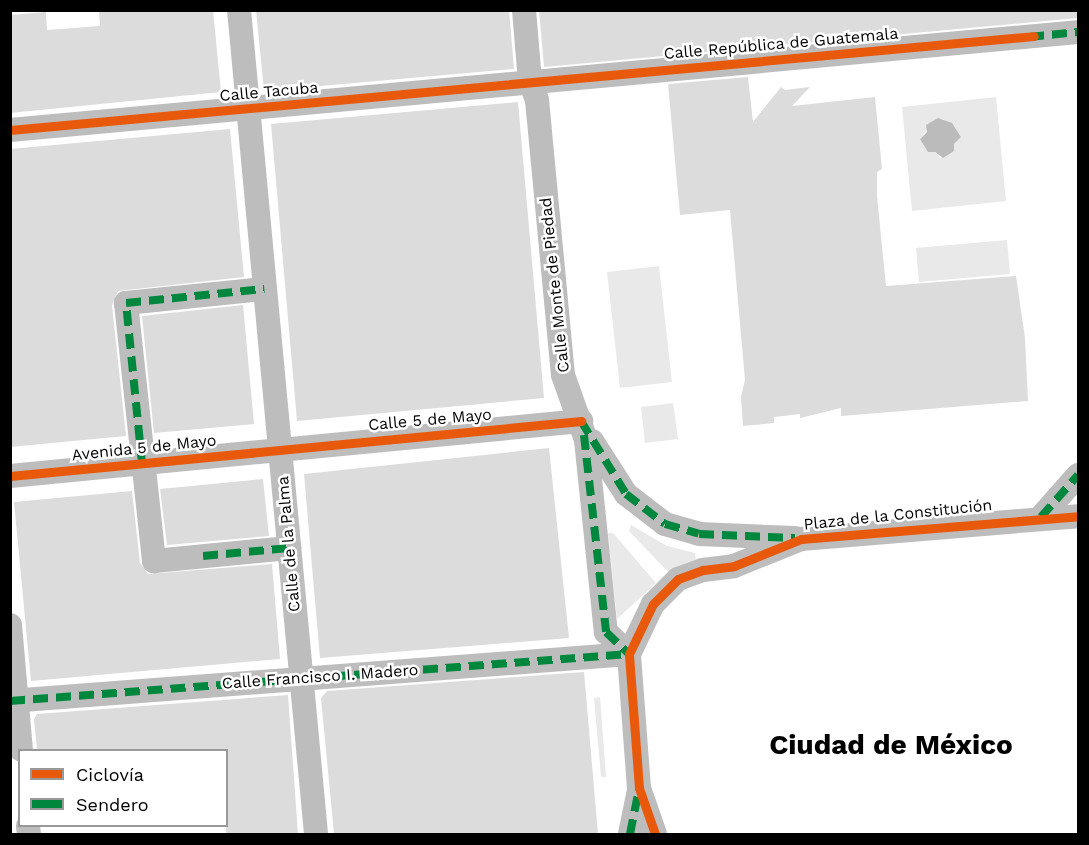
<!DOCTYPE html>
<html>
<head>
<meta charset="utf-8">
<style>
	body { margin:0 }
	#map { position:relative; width:1089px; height:845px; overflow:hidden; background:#fff; font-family:"Work Sans",sans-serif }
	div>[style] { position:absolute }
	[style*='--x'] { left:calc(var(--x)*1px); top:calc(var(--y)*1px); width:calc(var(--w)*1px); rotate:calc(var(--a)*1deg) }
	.green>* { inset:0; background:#e9e9e9 }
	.water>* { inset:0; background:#bbb }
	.building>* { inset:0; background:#dcdcdc }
	.minor>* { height:24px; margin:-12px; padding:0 12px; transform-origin:12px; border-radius:12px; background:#bdbdbd }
	.quiet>* { height:8px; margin-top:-4px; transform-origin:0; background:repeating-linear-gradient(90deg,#00873e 0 15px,transparent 0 23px) }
	.cycleway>* { height:9px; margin:-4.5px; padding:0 4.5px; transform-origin:4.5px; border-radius:4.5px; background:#e8590c }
	span { translate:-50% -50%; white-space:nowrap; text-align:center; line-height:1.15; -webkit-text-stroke:5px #fff; paint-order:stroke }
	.street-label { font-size:16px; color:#000 }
	.town-label { font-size:28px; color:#000; font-weight:700 }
	.frame { position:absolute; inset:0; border:12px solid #000; pointer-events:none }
	.legend { position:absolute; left:18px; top:749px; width:210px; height:78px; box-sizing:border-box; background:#fff; border:2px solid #999; margin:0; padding:8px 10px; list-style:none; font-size:18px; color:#000 }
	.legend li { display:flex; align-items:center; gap:12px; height:30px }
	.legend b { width:30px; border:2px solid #999 }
</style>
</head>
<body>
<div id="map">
	<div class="green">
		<i style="clip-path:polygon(evenodd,996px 97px,1006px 201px,912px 211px,902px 107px,996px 97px,943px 119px,961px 137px,941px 158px,920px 139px,934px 120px,943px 119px)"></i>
		<i style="clip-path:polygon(1007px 240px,1010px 274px,919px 282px,916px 248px)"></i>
		<i style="clip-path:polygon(659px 266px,672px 382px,620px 388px,607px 272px)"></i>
		<i style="clip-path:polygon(673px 403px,678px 439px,645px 443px,641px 407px)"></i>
		<i style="clip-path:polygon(631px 525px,667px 546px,695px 553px,696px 562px,669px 573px,629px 531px)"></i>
		<i style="clip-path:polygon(608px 533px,613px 533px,656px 583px,617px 619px)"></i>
		<i style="clip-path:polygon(600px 697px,606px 777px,601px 777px,594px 698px)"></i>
	</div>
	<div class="water">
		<i style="clip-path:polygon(938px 118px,952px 123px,961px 137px,954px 144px,954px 151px,943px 158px,935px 152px,928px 152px,920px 139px,927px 132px,926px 125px)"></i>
	</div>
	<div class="building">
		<i style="clip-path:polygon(99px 10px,213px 10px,221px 92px,10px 113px,10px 15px,46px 12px,47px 30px,100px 26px)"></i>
		<i style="clip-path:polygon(256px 10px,509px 10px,514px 69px,264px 91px)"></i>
		<i style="clip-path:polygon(539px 10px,1078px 10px,1078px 18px,544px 67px)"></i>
		<i style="clip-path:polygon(748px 77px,753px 122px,781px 87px,785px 90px,810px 87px,792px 106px,875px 97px,882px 169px,877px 172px,877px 196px,886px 286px,1016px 276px,1025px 338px,1028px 401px,841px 416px,841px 408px,800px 418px,800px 414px,774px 417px,774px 423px,743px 426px,741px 397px,745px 380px,730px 210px,680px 215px,668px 84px)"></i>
		<i style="clip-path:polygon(518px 102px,544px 398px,297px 421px,271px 124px)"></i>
		<i style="clip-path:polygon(230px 129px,244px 277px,118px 291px,112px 305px,126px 436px,10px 447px,10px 149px)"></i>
		<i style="clip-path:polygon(243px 305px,254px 424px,154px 433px,142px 316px)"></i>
		<i style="clip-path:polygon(549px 448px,569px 638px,320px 658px,304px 474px)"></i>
		<i style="clip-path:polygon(263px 479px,269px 536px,167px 545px,160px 489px)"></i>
		<i style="clip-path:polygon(132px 491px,140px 563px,148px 574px,272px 564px,280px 659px,31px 681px,14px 502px)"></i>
		<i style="clip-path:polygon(584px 672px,598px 834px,334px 834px,321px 698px,327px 691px)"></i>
		<i style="clip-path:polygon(288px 695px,298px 834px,226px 834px,226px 750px,37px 750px,34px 719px,37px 714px)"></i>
	</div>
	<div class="minor">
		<i style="--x:239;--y:10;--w:828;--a:84.66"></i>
		<i style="--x:524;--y:10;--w:71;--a:85.2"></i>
		<i style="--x:530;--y:81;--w:20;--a:70"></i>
		<i style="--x:537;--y:100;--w:276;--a:84.6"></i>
		<i style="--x:563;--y:375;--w:69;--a:70.5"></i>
		<i style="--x:586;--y:440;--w:193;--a:84.1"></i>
		<i style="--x:606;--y:632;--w:32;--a:44"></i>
		<i style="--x:10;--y:130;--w:1072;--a:-5.24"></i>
		<i style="--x:264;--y:289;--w:139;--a:174.2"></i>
		<i style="--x:126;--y:303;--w:260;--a:83.8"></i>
		<i style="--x:154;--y:561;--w:136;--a:-5.5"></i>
		<i style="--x:592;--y:441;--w:63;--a:57.3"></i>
		<i style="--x:626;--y:494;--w:49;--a:37.6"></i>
		<i style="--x:665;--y:524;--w:35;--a:16"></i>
		<i style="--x:699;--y:534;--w:96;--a:2.4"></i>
		<i style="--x:10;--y:476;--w:574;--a:-5.5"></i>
		<i style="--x:1041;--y:517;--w:56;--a:-48.6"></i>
		<i style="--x:10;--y:625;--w:125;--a:85"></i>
		<i style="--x:10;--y:701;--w:621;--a:-4.34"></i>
		<i style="--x:28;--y:826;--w:8;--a:83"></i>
		<i style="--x:630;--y:834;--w:45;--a:-78.4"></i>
		<i style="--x:655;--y:834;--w:49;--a:-109.2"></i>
		<i style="--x:639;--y:788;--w:134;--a:-94.3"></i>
		<i style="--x:629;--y:654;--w:55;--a:-64.4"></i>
		<i style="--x:653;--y:604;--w:35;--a:-45"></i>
		<i style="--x:678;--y:579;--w:27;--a:-20"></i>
		<i style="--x:703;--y:570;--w:31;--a:-7"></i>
		<i style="--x:734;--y:566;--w:72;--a:-21.9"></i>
		<i style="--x:801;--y:539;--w:278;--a:-4.7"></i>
	</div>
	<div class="quiet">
		<i style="--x:1029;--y:37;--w:49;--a:-5.8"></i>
		<i style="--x:581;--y:421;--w:86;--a:58.3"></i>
		<i style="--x:626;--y:494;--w:49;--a:37.6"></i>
		<i style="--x:665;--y:524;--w:35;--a:16"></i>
		<i style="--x:699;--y:534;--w:96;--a:2.4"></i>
		<i style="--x:584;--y:435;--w:198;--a:83.6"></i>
		<i style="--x:606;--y:632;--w:32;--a:44"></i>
		<i style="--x:142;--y:463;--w:161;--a:-95.7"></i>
		<i style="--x:126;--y:303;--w:139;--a:-5.8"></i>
		<i style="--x:1041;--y:517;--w:56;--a:-48.6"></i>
		<i style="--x:203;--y:556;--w:86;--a:-5.3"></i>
		<i style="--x:10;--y:701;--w:621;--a:-4.34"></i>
		<i style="--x:630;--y:834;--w:41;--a:-78.7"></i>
	</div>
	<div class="cycleway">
		<i style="--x:10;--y:130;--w:1028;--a:-5.24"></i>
		<i style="--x:10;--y:476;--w:574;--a:-5.5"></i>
		<i style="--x:655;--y:834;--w:49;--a:-109.2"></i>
		<i style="--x:639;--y:788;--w:134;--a:-94.3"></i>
		<i style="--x:629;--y:654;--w:55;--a:-64.4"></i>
		<i style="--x:653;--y:604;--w:35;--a:-45"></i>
		<i style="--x:678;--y:579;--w:27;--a:-20"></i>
		<i style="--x:703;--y:570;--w:31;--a:-7"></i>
		<i style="--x:734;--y:566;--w:72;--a:-21.9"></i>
		<i style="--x:801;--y:539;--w:278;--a:-4.7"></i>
	</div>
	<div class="street-label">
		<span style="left:781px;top:44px;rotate:-5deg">Calle República de Guatemala</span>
		<span style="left:269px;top:92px;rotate:-5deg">Calle Tacuba</span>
		<span style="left:555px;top:285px;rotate:-96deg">Calle Monte de Piedad</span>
		<span style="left:430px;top:420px;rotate:-5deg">Calle 5 de Mayo</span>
		<span style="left:144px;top:448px;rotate:-6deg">Avenida 5 de Mayo</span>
		<span style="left:898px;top:515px;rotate:-6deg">Plaza de la Constitución</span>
		<span style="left:289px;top:544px;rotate:-95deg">Calle de la Palma</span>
		<span style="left:320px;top:677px;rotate:-4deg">Calle Francisco I. Madero</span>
	</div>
	<div class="town-label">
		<span style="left:891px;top:745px">Ciudad de México</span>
	</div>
	<div class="frame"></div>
	<ul class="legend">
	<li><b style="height:8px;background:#e8590c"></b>Ciclovía</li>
	<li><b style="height:8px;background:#00873e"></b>Sendero</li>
	</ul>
</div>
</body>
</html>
